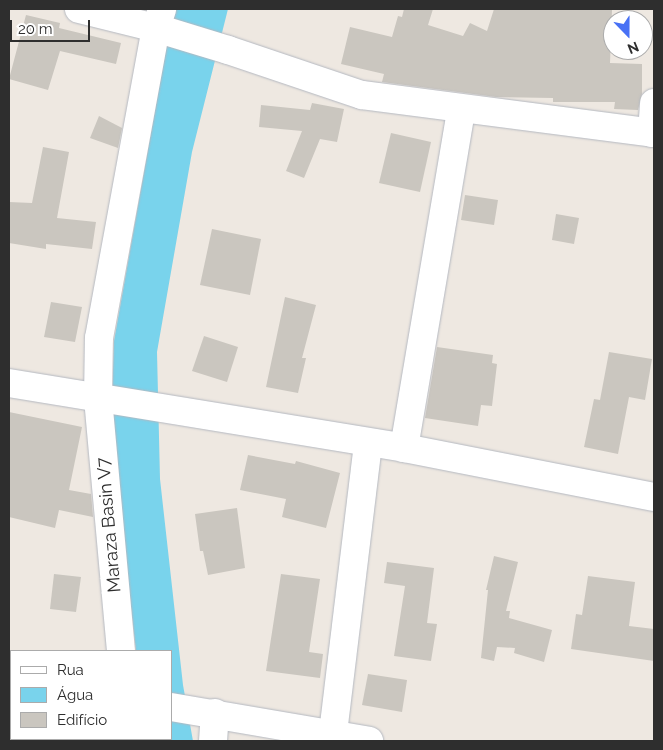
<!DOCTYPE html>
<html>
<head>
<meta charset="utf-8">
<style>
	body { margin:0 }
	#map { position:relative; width:663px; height:750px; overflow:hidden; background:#eee8e1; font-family:Raleway,sans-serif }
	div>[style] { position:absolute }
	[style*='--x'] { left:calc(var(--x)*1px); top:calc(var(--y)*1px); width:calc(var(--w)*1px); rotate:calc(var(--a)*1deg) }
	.water>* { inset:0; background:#79d3ec }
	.building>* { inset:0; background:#cac6bf }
	.roads { filter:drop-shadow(0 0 1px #b4b8c0) drop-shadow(0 0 1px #b4b8c0) }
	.street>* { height:28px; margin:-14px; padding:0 14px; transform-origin:14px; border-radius:14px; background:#fff }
	.secondary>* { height:28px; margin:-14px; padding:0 14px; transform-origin:14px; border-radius:14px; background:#fff }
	span { translate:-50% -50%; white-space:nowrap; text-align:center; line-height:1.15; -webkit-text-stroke:5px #fff; paint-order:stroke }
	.street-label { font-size:18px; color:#2e2e2e }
	.frame { position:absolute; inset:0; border:10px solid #2e2e2e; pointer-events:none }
	.legend { position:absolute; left:10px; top:650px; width:162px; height:90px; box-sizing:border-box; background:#fff; border:1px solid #ababab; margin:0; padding:6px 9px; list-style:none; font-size:15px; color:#2e2e2e }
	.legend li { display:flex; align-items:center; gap:10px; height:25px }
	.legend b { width:25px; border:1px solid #ababab }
	.north { position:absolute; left:603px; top:10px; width:50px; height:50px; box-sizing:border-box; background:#fff; border:1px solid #ababab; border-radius:50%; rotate:158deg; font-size:14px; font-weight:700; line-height:20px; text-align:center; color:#2e2e2e }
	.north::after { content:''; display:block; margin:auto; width:18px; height:22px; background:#4871f5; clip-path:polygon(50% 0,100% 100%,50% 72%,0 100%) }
	.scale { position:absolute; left:10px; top:20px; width:80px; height:22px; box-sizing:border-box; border:2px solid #2e2e2e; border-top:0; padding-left:6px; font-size:15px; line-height:18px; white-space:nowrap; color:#2e2e2e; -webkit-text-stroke:4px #fff; paint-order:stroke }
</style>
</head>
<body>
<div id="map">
	<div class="water">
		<i style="clip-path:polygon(173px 9px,228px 9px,192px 152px,157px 352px,160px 479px,183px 685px,193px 741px,147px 741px,146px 739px,171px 739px,171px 651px,136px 651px,111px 429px,114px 341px)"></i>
	</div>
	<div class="building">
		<i style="clip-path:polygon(404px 9px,433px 9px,428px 25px,463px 36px,470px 23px,487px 31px,494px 9px,612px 10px,610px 63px,642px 64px,642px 94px,638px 110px,614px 109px,615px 102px,553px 102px,553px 98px,496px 97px,382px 82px,384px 74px,341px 64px,350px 27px,392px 37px,398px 16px,402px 17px)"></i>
		<i style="clip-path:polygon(26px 15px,60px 23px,59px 28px,121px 43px,116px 64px,60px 51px,48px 90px,9px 79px)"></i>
		<i style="clip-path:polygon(312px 103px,344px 109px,337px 142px,320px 139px,304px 178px,286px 171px,302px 131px,259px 127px,261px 105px,310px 110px)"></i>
		<i style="clip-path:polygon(99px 116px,122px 128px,118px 148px,90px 138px)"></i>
		<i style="clip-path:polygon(391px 133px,431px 142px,420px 192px,379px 183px)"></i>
		<i style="clip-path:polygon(43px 147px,69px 152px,57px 218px,96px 222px,92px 249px,46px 244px,46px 249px,9px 243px,9px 202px,32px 203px)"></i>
		<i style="clip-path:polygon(465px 195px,498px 200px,494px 225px,461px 220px)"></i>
		<i style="clip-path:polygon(556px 214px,579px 218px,574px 244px,552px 240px)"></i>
		<i style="clip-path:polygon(212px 229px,261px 239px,250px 295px,200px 285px)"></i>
		<i style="clip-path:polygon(285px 297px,316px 305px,302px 358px,306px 358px,298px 393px,266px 387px)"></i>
		<i style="clip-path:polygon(51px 302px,82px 307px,75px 342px,44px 337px)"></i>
		<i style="clip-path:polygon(204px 336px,238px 347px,227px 382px,192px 371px)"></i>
		<i style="clip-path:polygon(437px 347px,493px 355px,492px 363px,497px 364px,492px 406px,481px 405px,478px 426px,425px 418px)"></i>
		<i style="clip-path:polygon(609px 352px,652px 359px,645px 400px,629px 397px,618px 454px,584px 447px,594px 399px,600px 400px)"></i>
		<i style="clip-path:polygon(9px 412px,82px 427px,69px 490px,91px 494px,93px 517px,59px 510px,55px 528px,9px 517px)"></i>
		<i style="clip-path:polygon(248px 455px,295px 464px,296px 461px,340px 473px,326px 528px,282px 517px,286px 499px,240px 490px)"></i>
		<i style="clip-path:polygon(237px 508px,245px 568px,208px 575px,203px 551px,200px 551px,195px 514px)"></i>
		<i style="clip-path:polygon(494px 556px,518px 562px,506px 611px,510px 611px,509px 618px,552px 630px,544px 662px,514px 653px,515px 648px,497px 647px,494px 661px,481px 658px,488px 590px,486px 590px)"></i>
		<i style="clip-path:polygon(387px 562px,434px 568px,427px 623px,437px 624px,431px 661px,394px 656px,405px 586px,384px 583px)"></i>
		<i style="clip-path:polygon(54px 574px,81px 577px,76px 612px,50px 609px)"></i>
		<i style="clip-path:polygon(281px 574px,320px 579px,309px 652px,323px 654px,320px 678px,266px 671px)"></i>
		<i style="clip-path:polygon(588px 576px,635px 582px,629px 626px,654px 629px,654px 661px,571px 649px,576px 614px,582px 615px)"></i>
		<i style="clip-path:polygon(368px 674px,407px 680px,402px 712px,362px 705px)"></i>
	</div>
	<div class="roads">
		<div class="street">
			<i style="--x:79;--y:9;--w:79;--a:13.9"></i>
			<i style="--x:156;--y:28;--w:75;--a:17"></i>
			<i style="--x:228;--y:50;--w:141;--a:18.6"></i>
			<i style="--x:362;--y:95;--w:294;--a:7.4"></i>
			<i style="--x:652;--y:133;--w:30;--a:-86"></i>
			<i style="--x:9;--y:383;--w:400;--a:9.3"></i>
			<i style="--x:404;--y:448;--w:255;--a:11.1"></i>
			<i style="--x:404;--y:448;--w:343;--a:-80.4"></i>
			<i style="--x:121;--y:651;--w:253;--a:-95.2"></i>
			<i style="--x:98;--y:399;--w:61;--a:-89.1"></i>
			<i style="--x:99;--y:338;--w:315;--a:-79.6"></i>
			<i style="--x:156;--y:28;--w:20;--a:-72"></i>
			<i style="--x:333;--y:733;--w:292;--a:-83.1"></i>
			<i style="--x:133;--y:739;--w:2;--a:63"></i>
			<i style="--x:213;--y:741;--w:28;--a:-86"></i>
		</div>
		<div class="secondary">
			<i style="--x:9;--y:677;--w:2;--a:27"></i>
			<i style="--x:171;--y:707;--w:201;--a:9.7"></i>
		</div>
	</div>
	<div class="street-label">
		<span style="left:109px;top:525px;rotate:-95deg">Maraza Basin V7</span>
	</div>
	<div class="frame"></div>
	<ul class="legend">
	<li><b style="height:6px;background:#fff"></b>Rua</li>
	<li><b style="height:14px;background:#79d3ec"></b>Água</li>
	<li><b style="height:14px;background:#cac6bf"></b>Edifício</li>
	</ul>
	<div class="north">N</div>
	<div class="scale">20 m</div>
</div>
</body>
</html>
